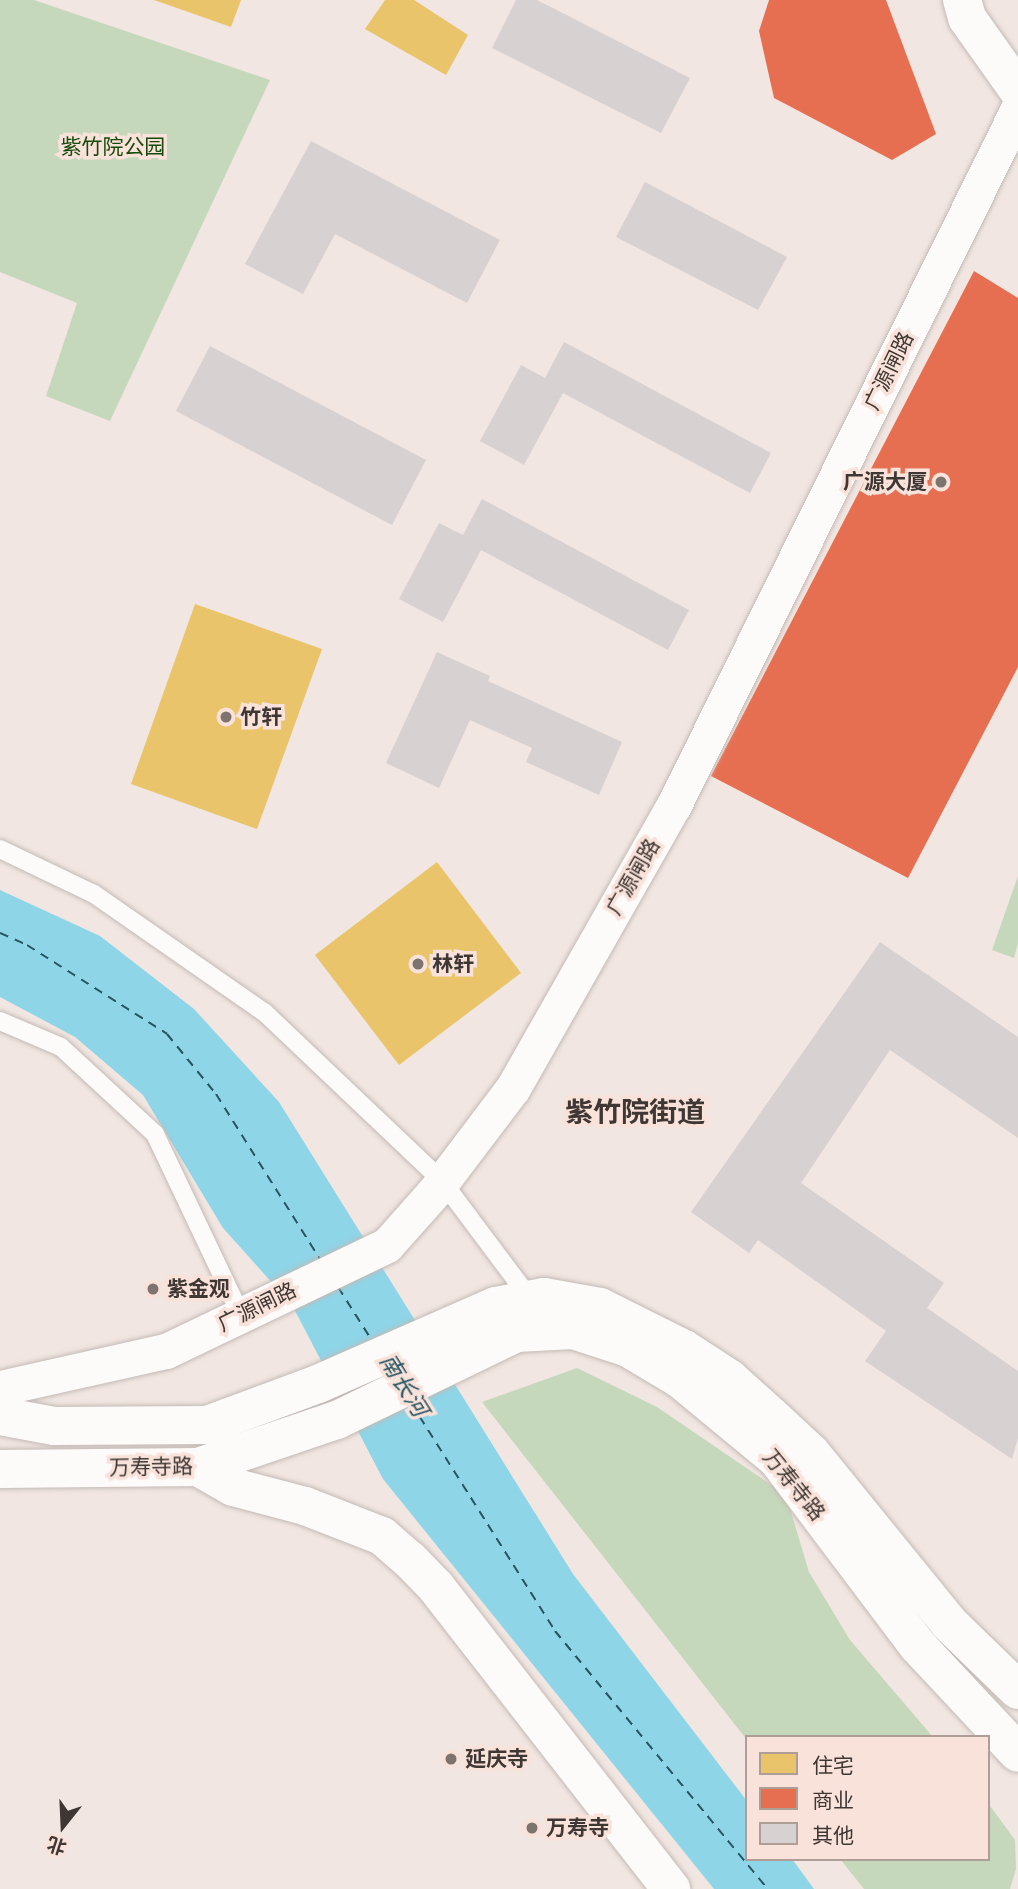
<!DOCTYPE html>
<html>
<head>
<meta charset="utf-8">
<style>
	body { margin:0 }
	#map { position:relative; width:1018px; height:1889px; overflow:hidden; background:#f1e6e1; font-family:"DejaVu Sans","Noto Sans SC",sans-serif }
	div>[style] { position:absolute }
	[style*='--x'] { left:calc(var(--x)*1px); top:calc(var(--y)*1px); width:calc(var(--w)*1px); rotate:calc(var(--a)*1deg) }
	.green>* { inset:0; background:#c6d8bb }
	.water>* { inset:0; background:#8ed5e7 }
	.homes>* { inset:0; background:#e9c46a }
	.shops>* { inset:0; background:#e76f51 }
	.ferry>* { height:2px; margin-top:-1px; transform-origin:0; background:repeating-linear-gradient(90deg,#255460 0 9px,transparent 0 16px) }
	.building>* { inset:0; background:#d8d1d1 }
	.roads { filter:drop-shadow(0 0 2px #c3bab6) drop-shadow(0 0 2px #c3bab6) }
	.service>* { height:18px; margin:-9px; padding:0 9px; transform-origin:9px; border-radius:9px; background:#fdfbfa }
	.minor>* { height:35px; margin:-17.5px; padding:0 17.5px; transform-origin:17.5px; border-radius:17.5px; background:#fdfbfa }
	.tertiary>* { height:38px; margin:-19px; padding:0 19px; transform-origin:19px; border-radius:19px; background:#fdfbfa }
	.dots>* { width:19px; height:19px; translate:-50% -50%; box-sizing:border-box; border:4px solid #f8e2da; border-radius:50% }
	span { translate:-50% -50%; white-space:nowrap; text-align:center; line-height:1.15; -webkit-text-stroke:7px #f8e2da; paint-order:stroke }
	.park-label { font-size:21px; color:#154a0a }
	.street-label { font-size:21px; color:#3f3733 }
	.poi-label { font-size:21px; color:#3f3733; font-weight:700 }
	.right { translate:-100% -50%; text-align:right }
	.left { translate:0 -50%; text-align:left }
	.water-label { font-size:23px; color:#255460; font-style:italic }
	.district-label { font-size:28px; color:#3f3733; font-weight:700 }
	.legend { position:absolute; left:745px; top:1735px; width:245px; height:126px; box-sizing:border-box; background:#f8e2da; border:2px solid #ae9e97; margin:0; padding:9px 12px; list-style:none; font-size:21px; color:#3f3733 }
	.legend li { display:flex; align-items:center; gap:14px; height:35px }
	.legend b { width:35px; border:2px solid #ae9e97 }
	.north { position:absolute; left:28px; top:1791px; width:70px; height:70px; -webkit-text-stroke:5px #f8e2da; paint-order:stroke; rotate:198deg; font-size:19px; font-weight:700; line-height:28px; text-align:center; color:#3f3733 }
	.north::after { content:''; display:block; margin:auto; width:24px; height:32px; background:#3f3733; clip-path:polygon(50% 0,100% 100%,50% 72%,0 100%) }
</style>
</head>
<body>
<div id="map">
	<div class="green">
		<i style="clip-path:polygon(0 0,34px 0,270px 80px,110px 421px,46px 396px,77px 303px,0 272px)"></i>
		<i style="clip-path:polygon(1018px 876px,1018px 943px,1014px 958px,992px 950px)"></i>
		<i style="clip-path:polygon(577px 1368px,657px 1407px,786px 1495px,809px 1572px,850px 1640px,933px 1737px,747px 1740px,482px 1402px)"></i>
		<i style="clip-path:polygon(988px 1803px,1015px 1840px,1016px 1869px,1010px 1889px,864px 1889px,840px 1859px,988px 1859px)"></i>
	</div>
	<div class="water">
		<i style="clip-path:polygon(0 890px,100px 936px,194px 1009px,279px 1102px,573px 1574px,747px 1801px,747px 1859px,792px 1859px,814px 1889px,714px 1889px,383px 1479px,292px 1305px,223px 1228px,143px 1095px,75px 1037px,0 997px)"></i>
	</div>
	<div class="homes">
		<i style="clip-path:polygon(154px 0,241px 0,231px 27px)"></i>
		<i style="clip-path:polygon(385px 0,414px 0,468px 35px,446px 75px,365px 29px)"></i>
		<i style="clip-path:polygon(195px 604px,322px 649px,257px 829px,131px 784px)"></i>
		<i style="clip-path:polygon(437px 862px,521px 973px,399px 1065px,315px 955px)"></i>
	</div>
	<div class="shops">
		<i style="clip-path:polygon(769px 0,886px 0,936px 134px,892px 160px,774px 98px,759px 31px)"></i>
		<i style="clip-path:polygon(974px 271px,1018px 298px,1018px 667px,908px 878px,711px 776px)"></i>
	</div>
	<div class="ferry">
		<i style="--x:0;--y:933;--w:30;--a:24"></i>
		<i style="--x:27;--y:945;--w:166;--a:32.4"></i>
		<i style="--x:167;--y:1034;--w:77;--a:50.8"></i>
		<i style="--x:216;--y:1094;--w:195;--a:57.8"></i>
		<i style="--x:338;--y:1287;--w:62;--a:57.6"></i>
		<i style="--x:411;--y:1403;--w:270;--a:57.7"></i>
		<i style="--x:555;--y:1631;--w:335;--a:50.5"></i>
	</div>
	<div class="building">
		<i style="clip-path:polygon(516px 0,537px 0,690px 78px,661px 133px,492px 48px)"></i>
		<i style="clip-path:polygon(311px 141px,500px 240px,467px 303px,335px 234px,303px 294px,245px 264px)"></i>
		<i style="clip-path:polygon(645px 182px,787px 257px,758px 310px,616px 237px)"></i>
		<i style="clip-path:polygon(564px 342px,771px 453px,750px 493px,563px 393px,524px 465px,480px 441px,521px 365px,545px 378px)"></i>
		<i style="clip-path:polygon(210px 346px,426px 460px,392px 525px,176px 411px)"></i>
		<i style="clip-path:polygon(482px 499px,689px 610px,668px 650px,481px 550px,443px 622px,399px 599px,439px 523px,463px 535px)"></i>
		<i style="clip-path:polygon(437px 652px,490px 676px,488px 681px,622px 742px,599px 795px,526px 762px,532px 748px,470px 720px,439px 788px,386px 763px)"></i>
		<i style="clip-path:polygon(880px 942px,1018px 1037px,1018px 1138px,890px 1050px,801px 1183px,944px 1283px,927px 1308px,1018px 1371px,1018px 1438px,1012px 1459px,865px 1361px,886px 1331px,758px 1240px,749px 1253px,691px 1212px)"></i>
	</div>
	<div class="roads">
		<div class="service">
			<i style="--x:0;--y:849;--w:104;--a:25.6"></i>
			<i style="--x:94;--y:894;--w:207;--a:34.8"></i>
			<i style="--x:264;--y:1012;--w:245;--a:43.5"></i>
			<i style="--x:442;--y:1181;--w:149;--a:53.2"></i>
			<i style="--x:0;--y:1021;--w:66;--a:23.1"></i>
			<i style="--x:61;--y:1047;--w:128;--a:42.8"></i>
			<i style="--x:155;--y:1134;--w:200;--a:64.6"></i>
		</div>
		<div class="minor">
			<i style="--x:0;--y:1388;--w:170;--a:-12.6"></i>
			<i style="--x:166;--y:1351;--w:245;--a:-25.6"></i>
			<i style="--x:387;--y:1245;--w:72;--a:-48.4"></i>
			<i style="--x:435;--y:1191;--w:129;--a:-52.9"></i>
			<i style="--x:513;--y:1088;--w:326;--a:-60.4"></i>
			<i style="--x:674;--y:805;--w:776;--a:-63.7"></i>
		</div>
		<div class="tertiary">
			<i style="--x:962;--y:0;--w:19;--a:74"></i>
			<i style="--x:967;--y:18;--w:88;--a:54.7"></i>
			<i style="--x:0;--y:1416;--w:55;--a:10.5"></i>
			<i style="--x:54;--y:1426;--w:153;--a:-0.4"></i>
			<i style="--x:207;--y:1425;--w:118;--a:-20.3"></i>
			<i style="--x:318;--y:1384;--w:194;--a:-23.7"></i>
			<i style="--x:496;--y:1306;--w:49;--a:-10.6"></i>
			<i style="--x:544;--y:1297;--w:57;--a:10.1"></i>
			<i style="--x:600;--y:1307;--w:94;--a:26.6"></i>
			<i style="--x:684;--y:1349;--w:55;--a:33.1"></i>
			<i style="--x:730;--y:1379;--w:55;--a:42.1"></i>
			<i style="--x:771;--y:1416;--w:54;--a:42.8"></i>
			<i style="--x:811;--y:1453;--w:219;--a:50.9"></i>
			<i style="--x:949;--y:1623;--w:96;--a:44.2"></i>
			<i style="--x:198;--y:1467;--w:40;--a:29.7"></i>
			<i style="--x:233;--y:1487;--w:74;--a:14.8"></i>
			<i style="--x:305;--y:1506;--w:83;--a:21.3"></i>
			<i style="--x:382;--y:1536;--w:37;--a:41"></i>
			<i style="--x:410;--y:1560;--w:37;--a:46"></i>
			<i style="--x:436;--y:1587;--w:383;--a:52.1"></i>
			<i style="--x:0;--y:1469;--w:198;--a:-0.6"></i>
			<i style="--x:198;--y:1467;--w:147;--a:-18.7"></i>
			<i style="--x:337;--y:1420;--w:199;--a:-25.9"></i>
			<i style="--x:516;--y:1333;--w:57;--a:-3"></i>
			<i style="--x:573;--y:1330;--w:58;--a:18.1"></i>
			<i style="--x:628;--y:1348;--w:61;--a:30.8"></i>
			<i style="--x:680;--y:1379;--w:126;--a:39.5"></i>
			<i style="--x:777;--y:1459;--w:234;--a:53"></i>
			<i style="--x:918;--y:1646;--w:146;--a:46.9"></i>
		</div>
	</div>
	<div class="dots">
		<i style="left:941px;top:482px;background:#7d7470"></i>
		<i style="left:226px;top:717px;background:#7d7470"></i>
		<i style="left:418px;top:964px;background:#7d7470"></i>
		<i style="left:153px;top:1289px;background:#7d7470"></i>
		<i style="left:451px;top:1759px;background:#7d7470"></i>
		<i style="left:532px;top:1828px;background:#7d7470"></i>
	</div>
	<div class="park-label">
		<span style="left:113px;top:147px">紫竹院公园</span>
	</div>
	<div class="street-label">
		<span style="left:889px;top:371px;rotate:-64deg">广源闸路</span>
		<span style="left:633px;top:877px;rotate:-60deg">广源闸路</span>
		<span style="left:257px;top:1307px;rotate:-26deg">广源闸路</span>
		<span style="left:151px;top:1467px;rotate:-1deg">万寿寺路</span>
		<span style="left:794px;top:1485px;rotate:51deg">万寿寺路</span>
	</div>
	<div class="poi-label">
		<span class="right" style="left:927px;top:482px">广源大厦</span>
		<span class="left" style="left:240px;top:717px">竹轩</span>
		<span class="left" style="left:432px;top:964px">林轩</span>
		<span class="left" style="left:167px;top:1289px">紫金观</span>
		<span class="left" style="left:465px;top:1759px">延庆寺</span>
		<span class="left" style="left:546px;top:1828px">万寿寺</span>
	</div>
	<div class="water-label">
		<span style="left:404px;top:1385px;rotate:58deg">南长河</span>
	</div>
	<div class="district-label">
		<span style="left:635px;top:1113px">紫竹院街道</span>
	</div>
	<ul class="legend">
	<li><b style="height:19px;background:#e9c46a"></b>住宅</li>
	<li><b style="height:19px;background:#e76f51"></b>商业</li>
	<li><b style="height:19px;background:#d8d1d1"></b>其他</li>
	</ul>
	<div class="north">北</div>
</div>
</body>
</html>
